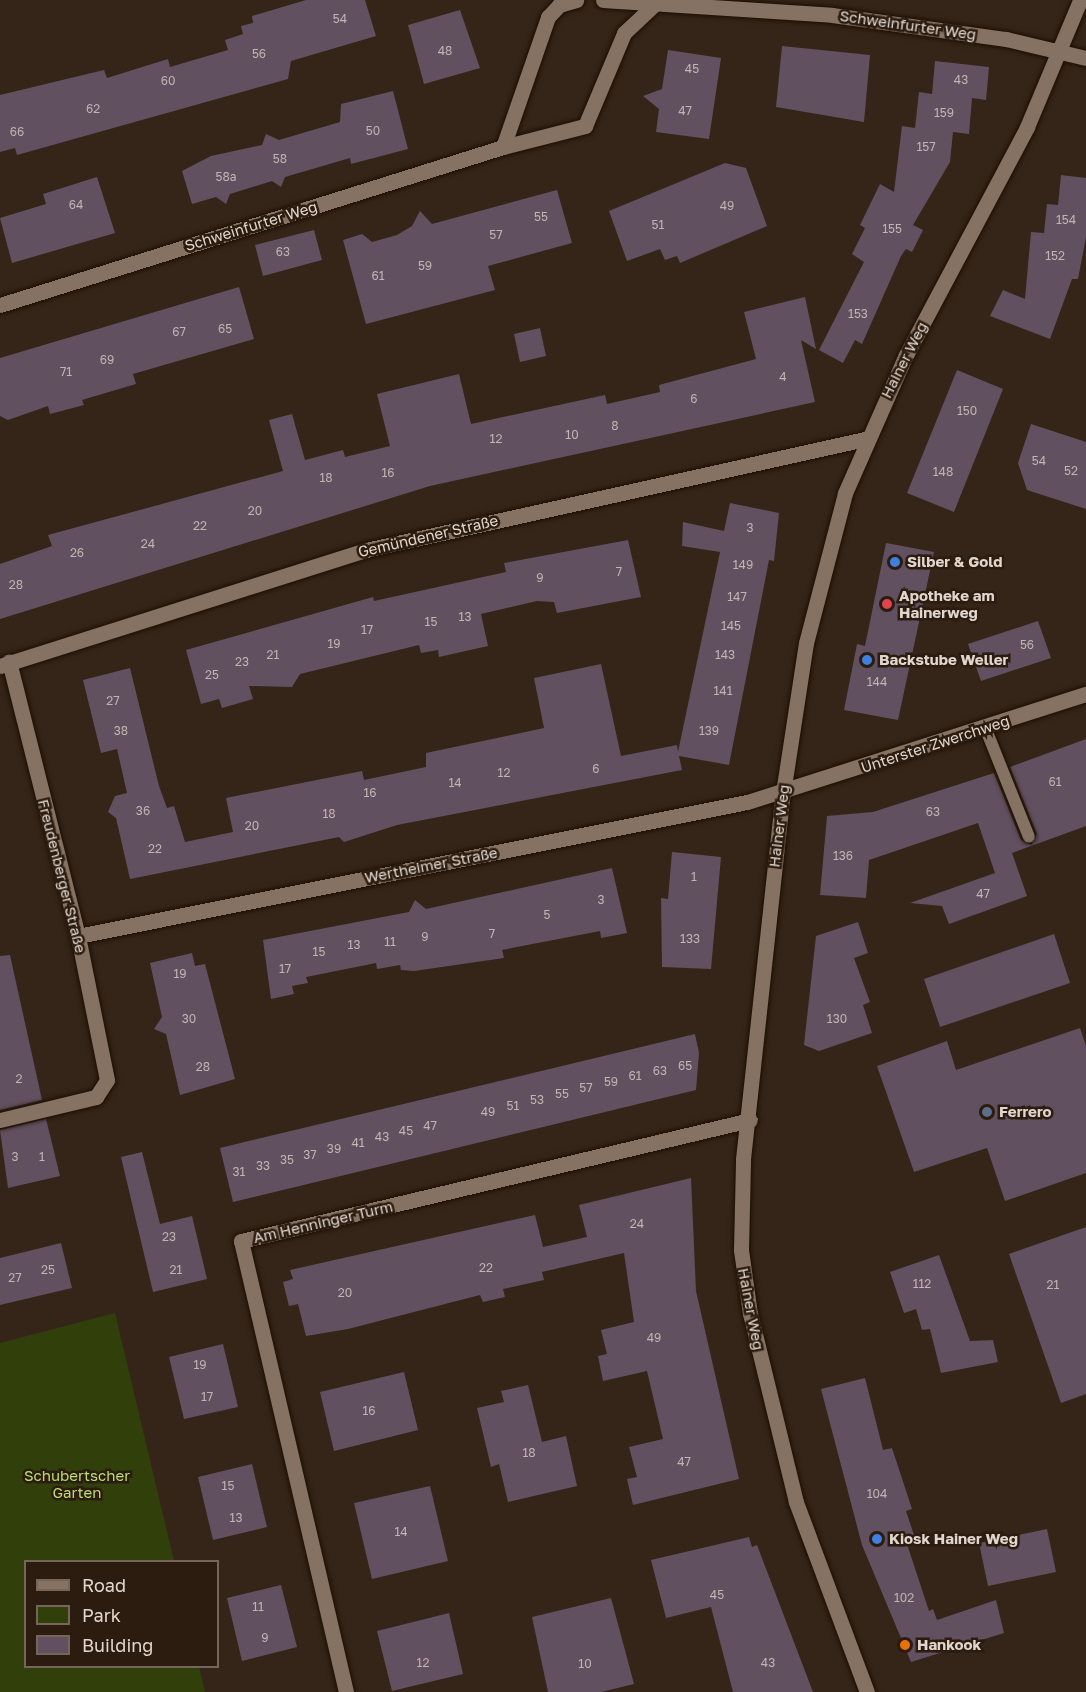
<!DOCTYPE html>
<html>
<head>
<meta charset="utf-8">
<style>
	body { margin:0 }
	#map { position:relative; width:1086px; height:1692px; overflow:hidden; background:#352518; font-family:"Golos Text",sans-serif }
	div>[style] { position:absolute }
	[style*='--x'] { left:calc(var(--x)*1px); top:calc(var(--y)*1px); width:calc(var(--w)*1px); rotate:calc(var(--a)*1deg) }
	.green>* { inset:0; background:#31400b }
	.building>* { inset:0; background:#61505f }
	.roads { filter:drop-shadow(0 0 2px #1c0e03) drop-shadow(0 0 2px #1c0e03) }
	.lane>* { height:12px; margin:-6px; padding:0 6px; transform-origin:6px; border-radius:6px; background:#857263 }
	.street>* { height:15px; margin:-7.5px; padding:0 7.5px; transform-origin:7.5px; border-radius:7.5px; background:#857263 }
	.dots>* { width:16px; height:16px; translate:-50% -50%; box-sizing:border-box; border:3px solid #2b1c0f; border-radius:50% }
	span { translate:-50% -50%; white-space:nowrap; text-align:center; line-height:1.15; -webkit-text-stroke:5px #2b1c0f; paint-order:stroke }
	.number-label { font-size:12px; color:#c1b4b2 }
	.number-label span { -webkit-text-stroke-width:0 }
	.street-label { font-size:15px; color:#e1d6ce }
	.poi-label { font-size:15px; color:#e1d6ce; font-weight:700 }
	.left { translate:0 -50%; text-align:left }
	.park-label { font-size:15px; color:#bbde72 }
	.legend { position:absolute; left:24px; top:1560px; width:195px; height:108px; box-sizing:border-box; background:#2b1c0f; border:2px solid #74665b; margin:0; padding:8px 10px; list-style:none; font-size:18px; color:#e1d6ce }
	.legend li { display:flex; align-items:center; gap:12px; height:30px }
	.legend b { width:30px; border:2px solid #74665b }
</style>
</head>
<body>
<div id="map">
	<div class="green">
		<i style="clip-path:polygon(115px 1313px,174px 1561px,26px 1562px,26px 1666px,199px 1667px,205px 1692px,0 1692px,0 1343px)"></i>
	</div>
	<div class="building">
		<i style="clip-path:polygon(306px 0,365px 0,376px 36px,291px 61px,288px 79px,17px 155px,15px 148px,0 152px,0 95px,104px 70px,107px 78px,168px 59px,170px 67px,228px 50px,225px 40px,243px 34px,241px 26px,253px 23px,252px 16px)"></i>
		<i style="clip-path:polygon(460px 10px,480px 68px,424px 84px,408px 25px)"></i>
		<i style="clip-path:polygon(782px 46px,870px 55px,864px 122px,776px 107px)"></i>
		<i style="clip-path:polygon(668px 50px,721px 58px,709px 139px,656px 132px,659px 109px,643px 96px,662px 89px)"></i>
		<i style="clip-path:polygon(935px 61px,989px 67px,986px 100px,972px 98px,969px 134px,953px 132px,950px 162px,913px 225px,923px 230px,912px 252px,906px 249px,901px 256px,862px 344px,855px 340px,843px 363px,819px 350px,864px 262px,852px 254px,865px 228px,860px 225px,880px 184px,894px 192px,902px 126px,915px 128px,919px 92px,932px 94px)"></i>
		<i style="clip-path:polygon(393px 91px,408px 149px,351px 164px,350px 158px,285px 177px,281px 187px,272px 181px,259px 185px,230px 194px,226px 204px,216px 197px,192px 204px,182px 171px,211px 156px,262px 145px,266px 134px,279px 140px,340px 122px,341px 104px)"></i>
		<i style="clip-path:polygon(725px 163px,746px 168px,767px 226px,680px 263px,677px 256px,665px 260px,660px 249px,627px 261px,609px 211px)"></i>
		<i style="clip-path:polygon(1061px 175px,1086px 178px,1086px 237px,1078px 279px,1072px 279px,1050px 339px,990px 316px,1003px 290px,1025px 299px,1031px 232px,1044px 233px,1047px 204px,1058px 205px)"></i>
		<i style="clip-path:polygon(97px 177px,115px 233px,12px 263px,0 218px,46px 204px,43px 194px)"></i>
		<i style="clip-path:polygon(557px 190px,572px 243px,488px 266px,495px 290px,366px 324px,343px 240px,362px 234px,372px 242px,397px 235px,412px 226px,420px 211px,432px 224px)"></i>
		<i style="clip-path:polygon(314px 230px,322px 260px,263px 276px,255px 245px)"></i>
		<i style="clip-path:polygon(239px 287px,254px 339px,133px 374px,136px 384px,82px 400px,84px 405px,50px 414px,48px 406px,8px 420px,0 416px,0 358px)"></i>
		<i style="clip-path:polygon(805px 297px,816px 349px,801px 340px,815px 402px,430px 486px,0 619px,0 564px,52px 546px,48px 535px,283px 471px,269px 420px,292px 414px,305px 460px,343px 450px,345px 457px,390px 446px,377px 394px,459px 374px,471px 424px,605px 395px,607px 404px,660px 392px,659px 385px,756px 359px,744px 312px)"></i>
		<i style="clip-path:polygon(540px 328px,546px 356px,520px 362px,514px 334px)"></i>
		<i style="clip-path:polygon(957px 370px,1003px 389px,954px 512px,907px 493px)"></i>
		<i style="clip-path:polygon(1031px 424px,1086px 442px,1086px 509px,1027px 490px,1018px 463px)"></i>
		<i style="clip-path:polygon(730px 503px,779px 513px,774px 561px,769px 560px,729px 765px,679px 756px,682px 770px,397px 825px,344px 842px,339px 837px,130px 879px,116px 818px,108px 812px,115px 796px,127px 793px,117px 749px,101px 753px,83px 680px,130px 668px,159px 786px,167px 808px,174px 806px,185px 842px,233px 832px,226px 798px,362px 771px,364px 780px,426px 767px,426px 753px,544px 728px,534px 678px,601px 664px,621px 756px,677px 745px,678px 752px,720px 552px,682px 546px,683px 522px,724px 531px)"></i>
		<i style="clip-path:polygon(628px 540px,641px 597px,557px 613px,554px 602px,537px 601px,481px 614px,488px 646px,439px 657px,438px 650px,421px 653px,419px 645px,300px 674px,292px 687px,249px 686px,253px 699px,222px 708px,219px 699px,201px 704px,186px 650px,373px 597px,374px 601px,506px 572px,504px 563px)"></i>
		<i style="clip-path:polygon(886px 543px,934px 552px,898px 720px,844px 710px,857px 644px,865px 646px)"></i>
		<i style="clip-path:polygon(1038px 621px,1051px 658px,981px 681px,968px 644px)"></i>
		<i style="clip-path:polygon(1086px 739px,1086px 826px,1012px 853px,1027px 896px,949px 924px,942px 906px,910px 903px,995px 873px,978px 823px,869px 860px,866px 898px,820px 895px,827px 816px,873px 812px,994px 773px,1021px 840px,1031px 845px,1037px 834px,1010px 767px)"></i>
		<i style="clip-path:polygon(672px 852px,721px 857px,711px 969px,662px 967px,661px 898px,668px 899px)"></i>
		<i style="clip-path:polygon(612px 868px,627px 933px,601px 938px,600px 931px,502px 950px,504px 958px,414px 971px,401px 970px,400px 965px,377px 969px,376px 963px,306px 977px,308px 983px,292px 986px,294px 994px,271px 999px,263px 940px,409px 912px,415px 900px,426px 909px)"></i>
		<i style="clip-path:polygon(858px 922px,868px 953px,854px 958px,870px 1002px,863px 1005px,872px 1033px,819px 1051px,804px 1045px,816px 936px)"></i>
		<i style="clip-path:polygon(1054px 934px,1070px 983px,940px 1027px,924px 979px)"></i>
		<i style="clip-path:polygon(192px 953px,195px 966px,205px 964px,235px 1079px,180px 1095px,166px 1034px,154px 1029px,162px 1017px,150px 963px)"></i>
		<i style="clip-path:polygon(10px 955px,42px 1100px,0 1110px,0 956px)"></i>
		<i style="clip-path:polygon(1080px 1028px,1086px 1046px,1086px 1173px,1005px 1201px,987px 1148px,914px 1172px,877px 1066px,947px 1041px,956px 1070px)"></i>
		<i style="clip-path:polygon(695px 1034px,699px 1053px,696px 1090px,233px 1202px,220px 1148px)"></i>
		<i style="clip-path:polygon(46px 1119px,60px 1176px,8px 1188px,0 1130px)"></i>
		<i style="clip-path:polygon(142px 1152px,160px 1224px,192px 1216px,207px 1279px,153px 1292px,121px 1157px)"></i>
		<i style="clip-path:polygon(691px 1178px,696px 1291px,739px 1479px,633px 1505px,627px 1479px,637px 1477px,629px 1447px,663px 1439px,647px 1371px,603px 1381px,598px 1356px,607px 1354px,601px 1330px,634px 1322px,624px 1253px,542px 1272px,544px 1280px,503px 1289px,505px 1297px,483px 1302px,480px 1295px,348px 1329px,306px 1336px,298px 1304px,289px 1306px,283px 1282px,293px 1279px,290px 1270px,535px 1215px,543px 1247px,587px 1237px,579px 1205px)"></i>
		<i style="clip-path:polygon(1086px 1227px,1086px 1394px,1061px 1403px,1009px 1254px)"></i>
		<i style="clip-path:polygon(61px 1243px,72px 1288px,0 1305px,0 1258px)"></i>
		<i style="clip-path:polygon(939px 1255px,970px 1341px,993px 1340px,998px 1362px,941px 1373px,930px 1329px,922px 1330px,916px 1309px,904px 1313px,890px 1272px)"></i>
		<i style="clip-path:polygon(223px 1344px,238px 1407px,184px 1419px,169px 1357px)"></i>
		<i style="clip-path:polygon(404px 1372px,418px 1430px,334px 1451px,320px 1392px)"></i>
		<i style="clip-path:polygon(865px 1378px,883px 1450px,892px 1448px,912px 1509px,906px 1511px,915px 1538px,906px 1541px,929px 1611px,933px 1609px,937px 1620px,996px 1600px,1004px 1633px,911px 1662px,862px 1545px,821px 1389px)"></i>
		<i style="clip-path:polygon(528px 1385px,542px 1442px,566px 1436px,577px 1486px,508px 1502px,499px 1464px,491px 1467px,477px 1408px,504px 1402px,501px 1391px)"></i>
		<i style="clip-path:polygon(252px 1464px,267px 1527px,213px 1540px,198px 1477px)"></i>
		<i style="clip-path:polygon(430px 1486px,448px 1561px,372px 1579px,354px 1503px)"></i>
		<i style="clip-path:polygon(1047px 1529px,1056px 1572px,988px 1586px,979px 1543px)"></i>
		<i style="clip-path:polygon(749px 1537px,752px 1547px,757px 1545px,813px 1692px,733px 1692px,711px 1607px,666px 1618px,651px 1560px)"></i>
		<i style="clip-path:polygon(281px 1585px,297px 1647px,242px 1661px,227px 1598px)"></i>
		<i style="clip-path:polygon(611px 1598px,634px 1684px,601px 1692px,548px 1692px,532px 1617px)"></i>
		<i style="clip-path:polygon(449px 1613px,463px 1674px,392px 1691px,377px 1631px)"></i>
	</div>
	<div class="roads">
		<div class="lane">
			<i style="--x:985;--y:727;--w:118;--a:68.2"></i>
		</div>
		<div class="street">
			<i style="--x:603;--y:0;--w:229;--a:3.7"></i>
			<i style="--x:832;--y:15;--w:176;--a:7.9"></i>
			<i style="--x:1006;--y:39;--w:82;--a:13.4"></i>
			<i style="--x:503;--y:147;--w:138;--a:-70.9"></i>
			<i style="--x:548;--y:17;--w:16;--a:-47"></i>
			<i style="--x:559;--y:5;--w:18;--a:-16"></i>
			<i style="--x:0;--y:305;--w:527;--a:-17.44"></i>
			<i style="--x:503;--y:147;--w:85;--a:-14.4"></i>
			<i style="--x:585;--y:126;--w:101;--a:-67.2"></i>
			<i style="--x:624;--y:33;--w:44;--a:-43.2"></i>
			<i style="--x:0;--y:666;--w:384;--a:-17.6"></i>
			<i style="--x:366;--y:550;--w:511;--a:-12.54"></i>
			<i style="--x:78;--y:936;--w:682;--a:-11.33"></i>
			<i style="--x:747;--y:802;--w:356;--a:-17.7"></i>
			<i style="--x:0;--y:1120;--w:99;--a:-13.5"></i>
			<i style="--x:96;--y:1097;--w:20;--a:-57"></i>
			<i style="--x:107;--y:1080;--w:147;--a:-101.4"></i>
			<i style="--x:78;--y:936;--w:283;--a:-104.1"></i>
			<i style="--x:346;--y:1692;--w:463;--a:-103.1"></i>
			<i style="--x:241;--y:1241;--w:523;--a:-13.37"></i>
			<i style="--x:867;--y:1692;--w:203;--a:-110.5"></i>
			<i style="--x:796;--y:1502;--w:194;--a:-103.7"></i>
			<i style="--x:750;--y:1314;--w:65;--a:-98"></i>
			<i style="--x:741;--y:1250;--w:91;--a:-88.7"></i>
			<i style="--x:743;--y:1159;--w:368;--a:-83.8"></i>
			<i style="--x:783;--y:793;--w:152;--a:-81.3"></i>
			<i style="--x:806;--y:643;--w:155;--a:-75.4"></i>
			<i style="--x:845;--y:493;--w:151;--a:-66.2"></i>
			<i style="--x:906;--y:355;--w:258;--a:-62"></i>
			<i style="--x:1027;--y:127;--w:138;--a:-67.3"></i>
		</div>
	</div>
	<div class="dots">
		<i style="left:895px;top:562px;background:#3f7fe0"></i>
		<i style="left:887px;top:604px;background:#e0444e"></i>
		<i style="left:867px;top:660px;background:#3f7fe0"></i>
		<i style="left:987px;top:1112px;background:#5c6f8a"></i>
		<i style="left:877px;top:1539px;background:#3f7fe0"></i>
		<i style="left:905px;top:1645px;background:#e8710a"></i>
	</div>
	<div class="number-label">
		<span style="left:340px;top:19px">54</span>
		<span style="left:445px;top:51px">48</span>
		<span style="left:259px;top:54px">56</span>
		<span style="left:692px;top:69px">45</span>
		<span style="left:961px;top:80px">43</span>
		<span style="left:168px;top:81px">60</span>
		<span style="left:93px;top:109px">62</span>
		<span style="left:685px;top:111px">47</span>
		<span style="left:944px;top:113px">159</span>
		<span style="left:373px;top:131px">50</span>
		<span style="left:17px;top:132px">66</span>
		<span style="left:926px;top:147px">157</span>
		<span style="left:280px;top:159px">58</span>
		<span style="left:226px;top:177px">58a</span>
		<span style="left:76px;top:205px">64</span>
		<span style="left:727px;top:206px">49</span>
		<span style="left:541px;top:217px">55</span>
		<span style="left:1066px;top:220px">154</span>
		<span style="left:658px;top:225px">51</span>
		<span style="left:892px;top:229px">155</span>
		<span style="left:496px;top:235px">57</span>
		<span style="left:283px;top:252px">63</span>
		<span style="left:1055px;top:256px">152</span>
		<span style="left:425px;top:266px">59</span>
		<span style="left:378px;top:276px">61</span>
		<span style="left:858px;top:314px">153</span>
		<span style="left:225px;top:329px">65</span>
		<span style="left:179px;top:332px">67</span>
		<span style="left:107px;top:360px">69</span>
		<span style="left:66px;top:372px">71</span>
		<span style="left:783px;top:377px">4</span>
		<span style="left:694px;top:399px">6</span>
		<span style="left:967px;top:411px">150</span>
		<span style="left:615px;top:426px">8</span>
		<span style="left:572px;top:435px">10</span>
		<span style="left:496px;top:439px">12</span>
		<span style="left:1039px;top:461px">54</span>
		<span style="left:1071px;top:471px">52</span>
		<span style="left:943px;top:472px">148</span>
		<span style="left:388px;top:473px">16</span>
		<span style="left:326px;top:478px">18</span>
		<span style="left:255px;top:511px">20</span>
		<span style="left:200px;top:526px">22</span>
		<span style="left:750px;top:528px">3</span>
		<span style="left:148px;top:544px">24</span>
		<span style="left:77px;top:553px">26</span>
		<span style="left:743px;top:565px">149</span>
		<span style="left:619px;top:572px">7</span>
		<span style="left:540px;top:578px">9</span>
		<span style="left:16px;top:585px">28</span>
		<span style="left:737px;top:597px">147</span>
		<span style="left:465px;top:617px">13</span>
		<span style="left:431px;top:622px">15</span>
		<span style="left:731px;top:626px">145</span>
		<span style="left:367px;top:630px">17</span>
		<span style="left:334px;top:644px">19</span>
		<span style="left:1027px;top:645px">56</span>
		<span style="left:273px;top:655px">21</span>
		<span style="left:725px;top:655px">143</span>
		<span style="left:242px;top:662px">23</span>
		<span style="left:212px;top:675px">25</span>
		<span style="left:877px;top:682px">144</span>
		<span style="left:723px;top:691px">141</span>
		<span style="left:113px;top:701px">27</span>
		<span style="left:121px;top:731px">38</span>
		<span style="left:709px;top:731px">139</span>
		<span style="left:596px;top:769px">6</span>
		<span style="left:504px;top:773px">12</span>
		<span style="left:1055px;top:782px">61</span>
		<span style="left:455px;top:783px">14</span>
		<span style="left:370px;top:793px">16</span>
		<span style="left:143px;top:811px">36</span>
		<span style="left:933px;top:812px">63</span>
		<span style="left:329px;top:814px">18</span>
		<span style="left:252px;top:826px">20</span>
		<span style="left:155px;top:849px">22</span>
		<span style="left:843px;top:856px">136</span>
		<span style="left:694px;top:877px">1</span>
		<span style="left:983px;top:894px">47</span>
		<span style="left:601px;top:900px">3</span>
		<span style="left:547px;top:915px">5</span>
		<span style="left:492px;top:934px">7</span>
		<span style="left:425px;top:937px">9</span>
		<span style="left:690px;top:939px">133</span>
		<span style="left:390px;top:942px">11</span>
		<span style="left:354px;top:945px">13</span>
		<span style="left:319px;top:952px">15</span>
		<span style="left:285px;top:969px">17</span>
		<span style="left:180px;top:974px">19</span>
		<span style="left:189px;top:1019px">30</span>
		<span style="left:837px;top:1019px">130</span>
		<span style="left:685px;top:1066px">65</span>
		<span style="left:203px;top:1067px">28</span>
		<span style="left:660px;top:1071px">63</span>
		<span style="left:635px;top:1076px">61</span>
		<span style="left:19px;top:1079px">2</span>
		<span style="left:611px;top:1082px">59</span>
		<span style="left:586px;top:1088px">57</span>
		<span style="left:562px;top:1094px">55</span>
		<span style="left:537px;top:1100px">53</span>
		<span style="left:513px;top:1106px">51</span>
		<span style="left:488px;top:1112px">49</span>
		<span style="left:430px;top:1126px">47</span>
		<span style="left:406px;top:1131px">45</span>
		<span style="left:382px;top:1137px">43</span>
		<span style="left:358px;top:1143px">41</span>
		<span style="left:334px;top:1149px">39</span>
		<span style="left:310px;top:1155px">37</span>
		<span style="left:15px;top:1157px">3</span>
		<span style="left:42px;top:1157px">1</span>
		<span style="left:287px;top:1160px">35</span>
		<span style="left:263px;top:1166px">33</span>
		<span style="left:239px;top:1172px">31</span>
		<span style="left:637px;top:1224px">24</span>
		<span style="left:169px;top:1237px">23</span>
		<span style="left:486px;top:1268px">22</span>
		<span style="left:48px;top:1270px">25</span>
		<span style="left:176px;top:1270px">21</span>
		<span style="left:15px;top:1278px">27</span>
		<span style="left:922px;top:1284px">112</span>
		<span style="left:1053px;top:1285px">21</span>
		<span style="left:345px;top:1293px">20</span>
		<span style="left:654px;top:1338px">49</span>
		<span style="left:200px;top:1365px">19</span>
		<span style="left:207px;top:1397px">17</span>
		<span style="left:369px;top:1411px">16</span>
		<span style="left:529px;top:1453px">18</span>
		<span style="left:684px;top:1462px">47</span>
		<span style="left:228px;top:1486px">15</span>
		<span style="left:877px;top:1494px">104</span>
		<span style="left:236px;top:1518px">13</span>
		<span style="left:401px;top:1532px">14</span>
		<span style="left:717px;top:1595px">45</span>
		<span style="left:904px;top:1598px">102</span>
		<span style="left:258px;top:1607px">11</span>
		<span style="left:265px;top:1638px">9</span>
		<span style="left:423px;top:1663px">12</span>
		<span style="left:768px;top:1663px">43</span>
		<span style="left:585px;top:1664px">10</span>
	</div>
	<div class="street-label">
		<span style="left:908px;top:25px;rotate:8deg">Schweinfurter Weg</span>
		<span style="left:251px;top:226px;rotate:-17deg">Schweinfurter Weg</span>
		<span style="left:904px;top:360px;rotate:-63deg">Hainer Weg</span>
		<span style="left:428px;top:536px;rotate:-13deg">Gemündener Straße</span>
		<span style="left:935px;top:744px;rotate:-18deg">Unterster Zwerchweg</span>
		<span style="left:779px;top:826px;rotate:-83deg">Hainer Weg</span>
		<span style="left:431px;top:865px;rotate:-11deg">Wertheimer Straße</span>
		<span style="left:62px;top:876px;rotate:76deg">Freudenberger Straße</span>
		<span style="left:323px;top:1222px;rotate:-13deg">Am Henninger Turm</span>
		<span style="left:751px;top:1309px;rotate:79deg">Hainer Weg</span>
	</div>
	<div class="poi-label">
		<span class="left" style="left:907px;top:562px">Silber &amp; Gold</span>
		<span class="left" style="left:899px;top:604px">Apotheke am<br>Hainerweg</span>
		<span class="left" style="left:879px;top:660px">Backstube Weller</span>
		<span class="left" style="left:999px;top:1112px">Ferrero</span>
		<span class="left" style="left:889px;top:1539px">Kiosk Hainer Weg</span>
		<span class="left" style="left:917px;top:1645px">Hankook</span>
	</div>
	<div class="park-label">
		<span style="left:77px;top:1484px">Schubertscher<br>Garten</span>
	</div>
	<ul class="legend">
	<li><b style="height:8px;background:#857263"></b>Road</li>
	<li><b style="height:16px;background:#31400b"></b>Park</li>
	<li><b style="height:16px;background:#61505f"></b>Building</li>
	</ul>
</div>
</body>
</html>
